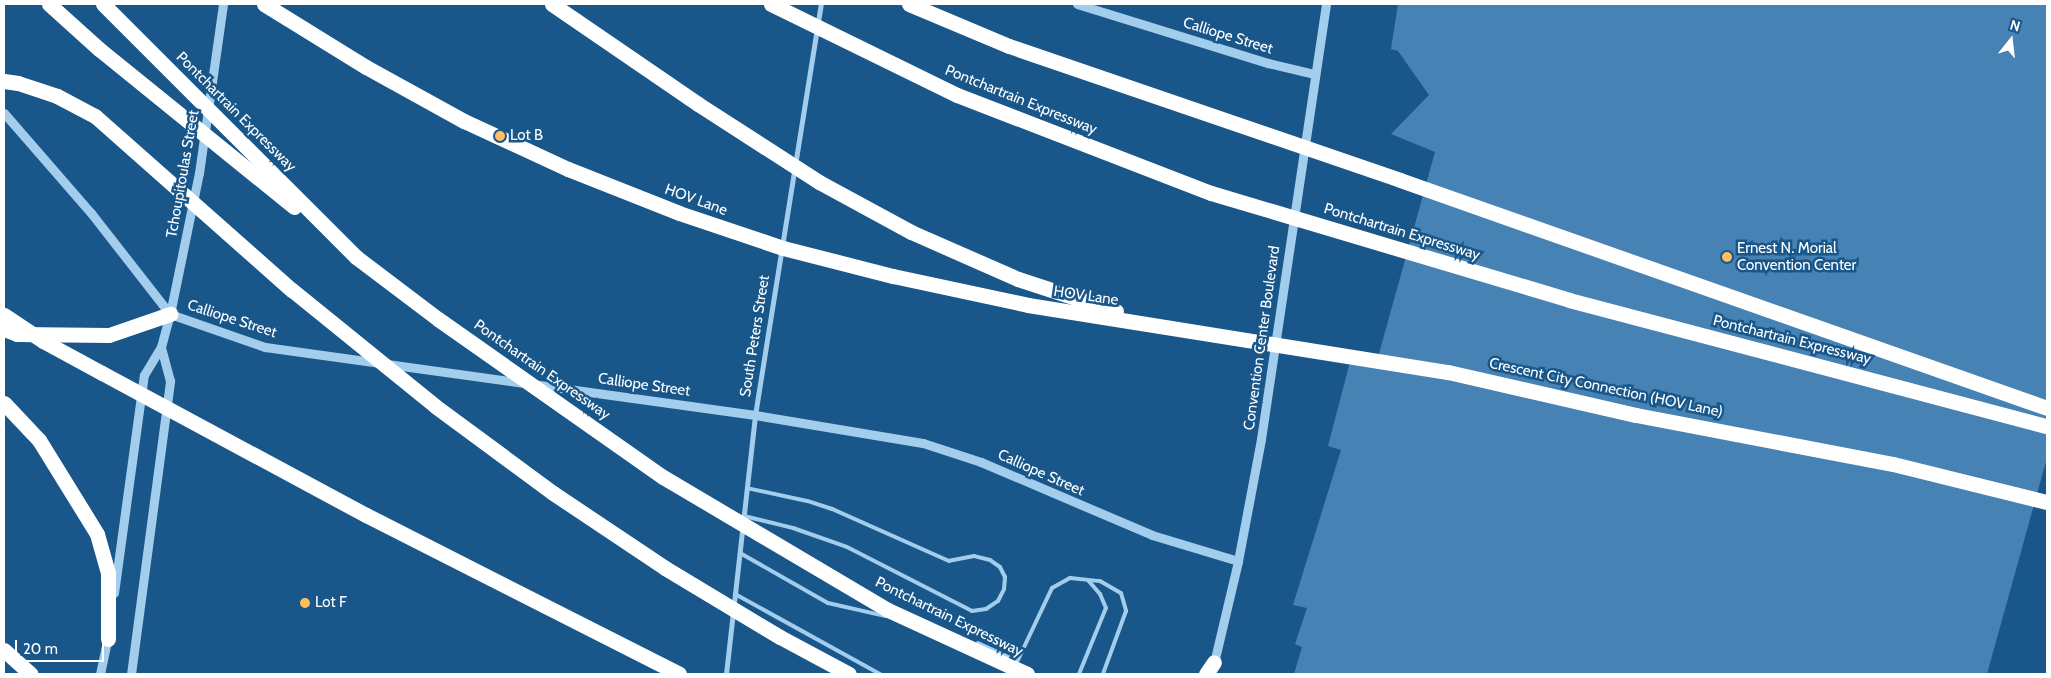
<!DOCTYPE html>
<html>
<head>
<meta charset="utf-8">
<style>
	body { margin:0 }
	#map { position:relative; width:2051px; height:678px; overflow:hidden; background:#19578a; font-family:Cabin,sans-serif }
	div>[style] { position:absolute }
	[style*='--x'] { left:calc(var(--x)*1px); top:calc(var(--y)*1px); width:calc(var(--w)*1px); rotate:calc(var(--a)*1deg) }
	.building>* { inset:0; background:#4683b4 }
	.service>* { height:4px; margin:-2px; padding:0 2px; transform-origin:2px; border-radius:2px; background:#a3cded }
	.minor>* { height:5px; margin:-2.5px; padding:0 2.5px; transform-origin:2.5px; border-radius:2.5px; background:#a3cded }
	.tertiary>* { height:9px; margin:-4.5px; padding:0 4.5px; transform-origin:4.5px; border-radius:4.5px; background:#a3cded }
	.motorway>* { height:15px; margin:-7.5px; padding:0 7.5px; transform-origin:7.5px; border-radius:7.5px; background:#fff }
	.dots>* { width:14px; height:14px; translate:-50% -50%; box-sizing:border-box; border:2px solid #19578a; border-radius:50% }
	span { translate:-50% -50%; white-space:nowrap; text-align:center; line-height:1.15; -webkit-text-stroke:5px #19578a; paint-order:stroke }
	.street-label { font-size:15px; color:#fff }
	.poi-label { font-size:15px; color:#fff }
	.left { translate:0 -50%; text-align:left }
	.frame { position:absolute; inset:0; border:5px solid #fff; pointer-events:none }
	.north { position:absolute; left:1986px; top:15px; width:50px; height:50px; -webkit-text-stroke:4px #19578a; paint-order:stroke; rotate:16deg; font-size:14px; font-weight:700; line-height:20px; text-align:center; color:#fff }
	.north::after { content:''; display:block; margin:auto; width:18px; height:22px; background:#fff; clip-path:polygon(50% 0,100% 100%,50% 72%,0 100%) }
	.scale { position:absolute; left:15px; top:640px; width:89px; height:22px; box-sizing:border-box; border:2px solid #fff; border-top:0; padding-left:6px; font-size:15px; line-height:18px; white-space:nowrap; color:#fff; -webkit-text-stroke:4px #19578a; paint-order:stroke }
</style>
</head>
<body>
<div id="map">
	<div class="building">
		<i style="clip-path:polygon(1398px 4px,2047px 4px,2047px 458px,1987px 674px,1294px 674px,1302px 647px,1295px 644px,1307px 608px,1293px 605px,1341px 450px,1328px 446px,1350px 362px,1375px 368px,1435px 152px,1391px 134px,1429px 95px,1398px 51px,1391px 49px)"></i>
	</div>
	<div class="service">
		<i style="--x:744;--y:516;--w:50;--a:13.8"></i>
		<i style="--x:793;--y:528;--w:57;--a:19.4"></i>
		<i style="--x:847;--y:547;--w:140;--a:27.1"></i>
		<i style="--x:972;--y:611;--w:14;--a:-8"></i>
		<i style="--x:986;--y:609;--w:14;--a:-34"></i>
		<i style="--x:998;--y:601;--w:13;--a:-63"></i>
		<i style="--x:1004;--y:589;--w:12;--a:-85"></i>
		<i style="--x:1005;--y:577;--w:11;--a:-117"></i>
		<i style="--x:1000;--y:567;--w:12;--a:-145"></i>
		<i style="--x:990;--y:560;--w:16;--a:-166"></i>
		<i style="--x:974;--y:556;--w:25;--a:169"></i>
		<i style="--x:949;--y:561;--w:128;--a:-156"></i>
		<i style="--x:832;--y:509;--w:26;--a:-162"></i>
		<i style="--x:807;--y:501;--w:61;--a:-167.8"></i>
		<i style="--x:740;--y:553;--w:101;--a:29.6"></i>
		<i style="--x:828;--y:603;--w:58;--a:12.8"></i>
		<i style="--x:735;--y:594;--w:166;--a:28.9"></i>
		<i style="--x:978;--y:643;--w:43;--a:24.8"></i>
		<i style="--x:1017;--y:662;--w:82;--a:-64.7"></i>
		<i style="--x:1052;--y:588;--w:21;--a:-29"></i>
		<i style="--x:1070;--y:578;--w:30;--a:6"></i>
		<i style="--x:1100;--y:581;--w:24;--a:30"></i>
		<i style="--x:1121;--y:593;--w:19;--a:74"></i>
		<i style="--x:1126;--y:611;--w:67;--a:110.1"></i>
		<i style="--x:1079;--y:674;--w:71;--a:-67.8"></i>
		<i style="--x:1106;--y:608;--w:15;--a:-113"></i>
		<i style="--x:1100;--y:594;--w:18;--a:-131"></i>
	</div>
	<div class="minor">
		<i style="--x:726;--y:674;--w:261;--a:-83.6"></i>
		<i style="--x:755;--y:415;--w:416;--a:-80.9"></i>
	</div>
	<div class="tertiary">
		<i style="--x:1077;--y:4;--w:200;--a:17.2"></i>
		<i style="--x:1268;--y:63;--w:47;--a:13.4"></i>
		<i style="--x:4;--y:113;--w:133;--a:49"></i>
		<i style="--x:91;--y:213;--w:128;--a:52"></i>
		<i style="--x:170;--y:314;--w:101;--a:19.2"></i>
		<i style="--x:265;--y:347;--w:495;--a:7.9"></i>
		<i style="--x:755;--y:415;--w:170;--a:9.5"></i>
		<i style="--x:923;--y:443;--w:61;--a:18.1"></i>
		<i style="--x:981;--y:462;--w:186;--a:23.1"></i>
		<i style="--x:1152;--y:535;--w:90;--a:16.8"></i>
		<i style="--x:114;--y:593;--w:220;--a:-82.2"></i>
		<i style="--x:144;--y:375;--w:33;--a:-59"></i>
		<i style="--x:161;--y:347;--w:34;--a:-75"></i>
		<i style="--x:170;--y:314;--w:144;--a:-78.4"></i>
		<i style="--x:199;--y:173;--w:171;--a:-81.9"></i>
		<i style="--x:1213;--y:667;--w:109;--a:-76.7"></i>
		<i style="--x:1238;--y:561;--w:124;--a:-79.3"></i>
		<i style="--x:1261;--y:439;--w:440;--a:-81.5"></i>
		<i style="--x:100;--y:674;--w:40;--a:-78"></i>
		<i style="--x:131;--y:674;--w:296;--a:-82.4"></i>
		<i style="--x:170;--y:381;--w:35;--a:-105"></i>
	</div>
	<div class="motorway">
		<i style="--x:49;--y:4;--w:67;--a:42"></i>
		<i style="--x:99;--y:49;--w:251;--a:39"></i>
		<i style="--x:103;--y:4;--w:358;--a:45"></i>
		<i style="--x:356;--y:257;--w:103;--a:37.1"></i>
		<i style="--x:438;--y:319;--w:275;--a:35.1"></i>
		<i style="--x:663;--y:477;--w:261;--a:30.6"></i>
		<i style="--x:888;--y:610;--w:153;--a:24.7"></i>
		<i style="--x:264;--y:4;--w:120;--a:31.7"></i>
		<i style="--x:366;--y:67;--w:112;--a:28.9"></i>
		<i style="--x:464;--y:121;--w:115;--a:24.8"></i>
		<i style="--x:568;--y:169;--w:119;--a:21.6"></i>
		<i style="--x:679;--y:213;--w:110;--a:18.6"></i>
		<i style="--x:783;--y:248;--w:114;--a:14.3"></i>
		<i style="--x:893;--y:276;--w:138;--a:12.1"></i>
		<i style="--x:1028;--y:305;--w:425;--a:9.1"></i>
		<i style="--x:1448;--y:372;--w:193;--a:12.9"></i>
		<i style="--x:1636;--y:415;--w:262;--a:10.8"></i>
		<i style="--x:1893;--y:464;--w:159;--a:13.9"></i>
		<i style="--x:552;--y:4;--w:177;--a:34.4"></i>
		<i style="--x:698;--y:104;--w:144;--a:32.8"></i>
		<i style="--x:819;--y:182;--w:105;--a:28.5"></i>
		<i style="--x:911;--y:232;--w:117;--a:23.7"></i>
		<i style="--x:1018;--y:279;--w:103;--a:18.1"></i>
		<i style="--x:771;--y:4;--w:207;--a:26.1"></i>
		<i style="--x:957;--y:95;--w:272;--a:21.1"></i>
		<i style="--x:1211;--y:193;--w:374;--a:16.6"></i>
		<i style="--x:1569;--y:300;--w:494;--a:14.8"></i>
		<i style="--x:909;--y:4;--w:108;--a:22.8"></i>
		<i style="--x:1009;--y:46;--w:413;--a:18.9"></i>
		<i style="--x:1400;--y:180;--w:686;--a:19.41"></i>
		<i style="--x:4;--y:81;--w:14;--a:8"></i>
		<i style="--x:18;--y:83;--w:41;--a:18.4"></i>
		<i style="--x:57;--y:96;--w:43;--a:27.8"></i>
		<i style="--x:95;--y:116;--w:263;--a:41.5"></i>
		<i style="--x:292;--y:290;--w:184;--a:39"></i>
		<i style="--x:435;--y:406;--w:147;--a:36.4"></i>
		<i style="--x:553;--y:493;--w:135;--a:33.8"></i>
		<i style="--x:665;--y:568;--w:134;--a:31"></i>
		<i style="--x:780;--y:637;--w:78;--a:28.2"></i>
		<i style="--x:4;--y:315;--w:47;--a:33.7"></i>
		<i style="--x:43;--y:341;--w:67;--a:28.5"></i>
		<i style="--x:102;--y:373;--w:300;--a:28.3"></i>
		<i style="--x:366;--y:515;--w:351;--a:26.9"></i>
		<i style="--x:4;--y:329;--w:14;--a:21"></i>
		<i style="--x:17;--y:334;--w:92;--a:0.6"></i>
		<i style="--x:109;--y:335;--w:65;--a:-19"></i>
		<i style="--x:4;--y:403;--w:51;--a:46.6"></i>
		<i style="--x:39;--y:440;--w:110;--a:58.3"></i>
		<i style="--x:97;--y:534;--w:41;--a:74.2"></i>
		<i style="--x:108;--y:573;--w:66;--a:90"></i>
		<i style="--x:4;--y:650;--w:36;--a:42"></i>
		<i style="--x:1206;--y:674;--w:14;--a:-56"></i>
	</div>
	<div class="dots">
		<i style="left:500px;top:136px;background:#ffbf5f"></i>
		<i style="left:1727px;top:257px;background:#ffbf5f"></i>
		<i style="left:305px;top:603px;background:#ffbf5f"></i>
	</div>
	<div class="street-label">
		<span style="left:1228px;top:36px;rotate:17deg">Calliope Street</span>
		<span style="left:1021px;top:100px;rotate:22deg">Pontchartrain Expressway</span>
		<span style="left:236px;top:112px;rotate:45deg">Pontchartrain Expressway</span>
		<span style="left:183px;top:174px;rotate:-80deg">Tchoupitoulas Street</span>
		<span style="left:696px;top:200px;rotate:20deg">HOV Lane</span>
		<span style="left:1402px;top:232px;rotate:17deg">Pontchartrain Expressway</span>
		<span style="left:1086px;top:296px;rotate:8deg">HOV Lane</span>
		<span style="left:232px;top:319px;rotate:18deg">Calliope Street</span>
		<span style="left:755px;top:336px;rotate:-81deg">South Peters Street</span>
		<span style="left:1262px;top:338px;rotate:-82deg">Convention Center Boulevard</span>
		<span style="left:1792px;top:340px;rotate:14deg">Pontchartrain Expressway</span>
		<span style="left:542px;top:370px;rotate:35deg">Pontchartrain Expressway</span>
		<span style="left:644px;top:385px;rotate:8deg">Calliope Street</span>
		<span style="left:1606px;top:388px;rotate:12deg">Crescent City Connection (HOV Lane)</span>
		<span style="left:1041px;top:473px;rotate:24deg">Calliope Street</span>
		<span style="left:949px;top:617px;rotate:26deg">Pontchartrain Expressway</span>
	</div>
	<div class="poi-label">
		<span class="left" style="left:510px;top:136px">Lot B</span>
		<span class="left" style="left:1737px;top:257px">Ernest N. Morial<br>Convention Center</span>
		<span class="left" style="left:315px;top:603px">Lot F</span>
	</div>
	<div class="frame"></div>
	<div class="north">N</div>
	<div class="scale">20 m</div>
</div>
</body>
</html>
